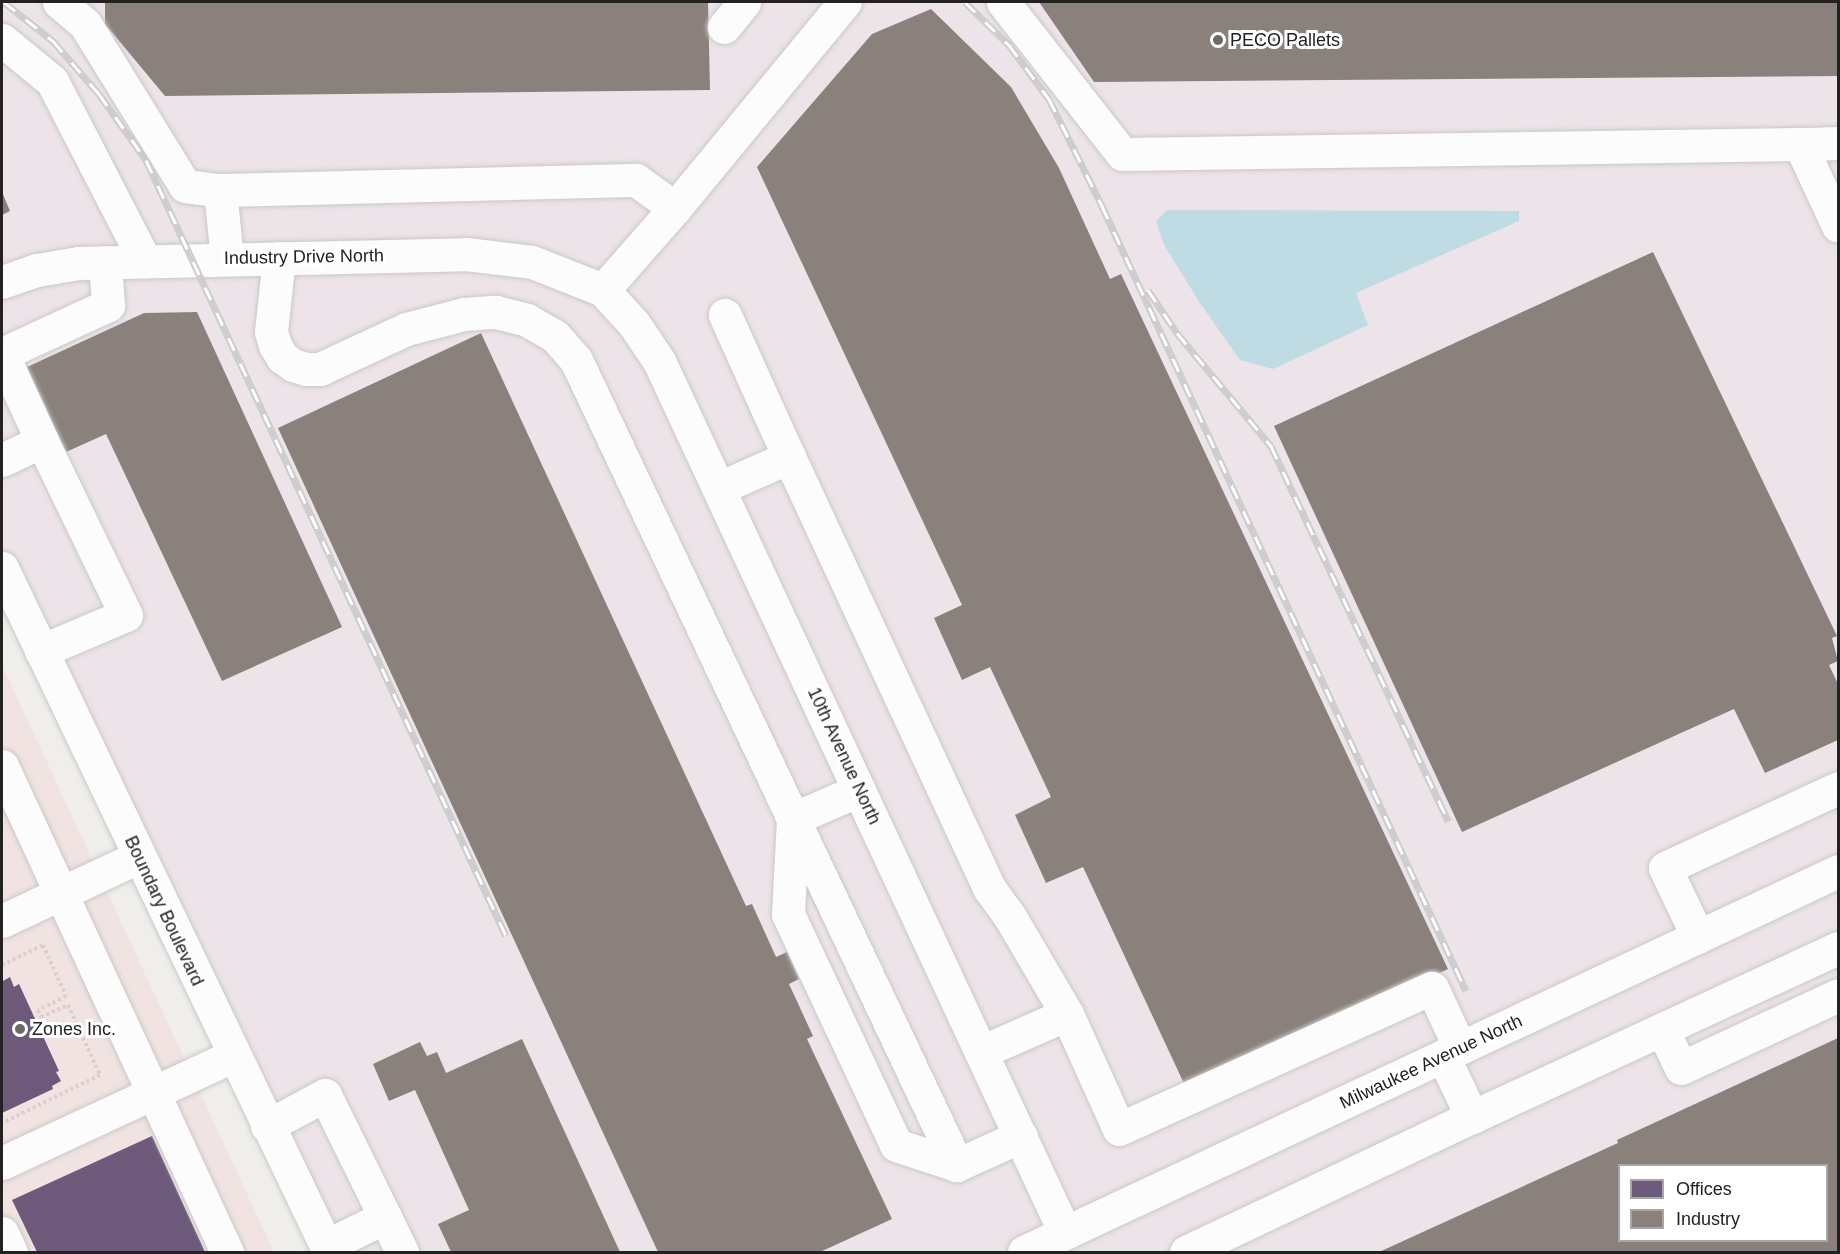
<!DOCTYPE html>
<html>
<head>
<meta charset="utf-8">
<style>
	body { margin:0 }
	#map { position:relative; width:1840px; height:1254px; overflow:hidden; background:#f0eeeb; font-family:Helvetica,sans-serif }
	div>[style] { position:absolute }
	[style*='--x'] { left:calc(var(--x)*1px); top:calc(var(--y)*1px); width:calc(var(--w)*1px); rotate:calc(var(--a)*1deg) }
	.commercial>* { inset:0; background:#f1e3e1 }
	.industrial>* { inset:0; background:#ede4e9 }
	.water>* { inset:0; background:#bfdbe3 }
	.offices>* { inset:0; background:#6d597a }
	.industry>* { inset:0; background:#8a817c }
	.path>* { height:4px; margin-top:-2px; transform-origin:0; background:repeating-linear-gradient(90deg,#dccecd 0 3px,transparent 0 6px) }
	.roads { filter:drop-shadow(0 0 2px #c9c8c7) drop-shadow(0 0 2px #c9c8c7) }
	.minor>* { height:33px; margin:-16.5px; padding:0 16.5px; transform-origin:16.5px; border-radius:16.5px; background:#fdfcfc }
	.rail>* { height:7px; margin-top:-3.5px; transform-origin:0; background:repeating-linear-gradient(90deg,#fff 0 14px,#ccc 0 28px); box-sizing:border-box; border-block:2px solid #ccc }
	.dots>* { width:16px; height:16px; translate:-50% -50%; box-sizing:border-box; border:3px solid #fff; border-radius:50% }
	span { translate:-50% -50%; white-space:nowrap; text-align:center; line-height:1.15; -webkit-text-stroke:6px #fff; paint-order:stroke }
	.poi-label { font-size:18px; color:#222 }
	.left { translate:0 -50%; text-align:left }
	.street-label { font-size:18px; color:#222 }
	.frame { position:absolute; inset:0; border:3px solid #222; pointer-events:none }
	.legend { position:absolute; left:1618px; top:1164px; width:210px; height:78px; box-sizing:border-box; background:#fff; border:2px solid #a7a7a7; margin:0; padding:8px 10px; list-style:none; font-size:18px; color:#222 }
	.legend li { display:flex; align-items:center; gap:12px; height:30px }
	.legend b { width:30px; border:2px solid #a7a7a7 }
</style>
</head>
<body>
<div id="map">
	<div class="commercial">
		<i style="clip-path:polygon(2px 665px,274px 1252px,2px 1252px)"></i>
	</div>
	<div class="industrial">
		<i style="clip-path:polygon(evenodd,2px 2px,1838px 2px,1838px 1252px,329px 1252px,2px 557px,2px 2px,1620px 1166px,1826px 1166px,1826px 1240px,1620px 1240px,1620px 1166px)"></i>
	</div>
	<div class="water">
		<i style="clip-path:polygon(1167px 210px,1519px 211px,1519px 221px,1356px 293px,1368px 325px,1273px 369px,1240px 360px,1200px 303px,1164px 245px,1156px 221px)"></i>
	</div>
	<div class="offices">
		<i style="clip-path:polygon(2px 977px,3px 981px,10px 977px,14px 987px,19px 984px,59px 1071px,56px 1072px,61px 1081px,52px 1086px,53px 1089px,2px 1113px)"></i>
		<i style="clip-path:polygon(152px 1136px,205px 1252px,37px 1252px,12px 1200px)"></i>
	</div>
	<div class="industry">
		<i style="clip-path:polygon(105px 2px,708px 2px,710px 90px,165px 96px,105px 24px)"></i>
		<i style="clip-path:polygon(1039px 2px,1838px 2px,1838px 76px,1094px 82px)"></i>
		<i style="clip-path:polygon(931px 9px,1011px 87px,1059px 168px,1110px 279px,1121px 274px,1448px 969px,1187px 1090px,1083px 867px,1046px 883px,1015px 815px,1051px 797px,990px 667px,962px 680px,934px 618px,962px 605px,757px 167px,872px 34px)"></i>
		<i style="clip-path:polygon(2px 192px,10px 211px,2px 215px)"></i>
		<i style="clip-path:polygon(1653px 252px,1837px 636px,1832px 638px,1838px 661px,1829px 665px,1838px 684px,1838px 740px,1765px 773px,1734px 709px,1462px 832px,1274px 426px)"></i>
		<i style="clip-path:polygon(197px 312px,342px 627px,222px 681px,106px 434px,66px 452px,27px 367px,144px 313px)"></i>
		<i style="clip-path:polygon(481px 333px,746px 906px,752px 904px,776px 957px,787px 952px,799px 979px,789px 984px,813px 1036px,807px 1039px,892px 1219px,820px 1252px,658px 1252px,278px 428px)"></i>
		<i style="clip-path:polygon(evenodd,1838px 1038px,1838px 1252px,1379px 1252px,1618px 1143px,1617px 1140px,1838px 1038px,1620px 1166px,1826px 1166px,1826px 1240px,1620px 1240px,1620px 1166px)"></i>
		<i style="clip-path:polygon(522px 1039px,620px 1252px,451px 1252px,438px 1224px,469px 1210px,415px 1090px,389px 1101px,373px 1064px,420px 1042px,427px 1056px,437px 1052px,446px 1073px)"></i>
	</div>
	<div class="path">
		<i style="--x:2;--y:965;--w:46;--a:-26"></i>
		<i style="--x:43;--y:945;--w:56;--a:65.7"></i>
		<i style="--x:66;--y:996;--w:31;--a:153"></i>
		<i style="--x:38;--y:1010;--w:8;--a:67"></i>
		<i style="--x:41;--y:1017;--w:30;--a:-24"></i>
		<i style="--x:68;--y:1005;--w:77;--a:65.4"></i>
		<i style="--x:100;--y:1075;--w:109;--a:153.9"></i>
	</div>
	<div class="roads">
		<div class="minor">
			<i style="--x:59;--y:2;--w:34;--a:40"></i>
			<i style="--x:85;--y:24;--w:190;--a:58.3"></i>
			<i style="--x:185;--y:186;--w:35;--a:7"></i>
			<i style="--x:1003;--y:2;--w:193;--a:51.9"></i>
			<i style="--x:1122;--y:154;--w:678;--a:-0.85"></i>
			<i style="--x:724;--y:27;--w:32;--a:-51"></i>
			<i style="--x:2;--y:40;--w:65;--a:39.4"></i>
			<i style="--x:52;--y:81;--w:203;--a:62.7"></i>
			<i style="--x:1838;--y:143;--w:38;--a:178"></i>
			<i style="--x:1800;--y:144;--w:90;--a:65.1"></i>
			<i style="--x:279;--y:258;--w:74;--a:96.2"></i>
			<i style="--x:271;--y:332;--w:14;--a:73"></i>
			<i style="--x:275;--y:345;--w:14;--a:60"></i>
			<i style="--x:282;--y:357;--w:14;--a:36"></i>
			<i style="--x:293;--y:365;--w:14;--a:17"></i>
			<i style="--x:306;--y:369;--w:14;--a:0"></i>
			<i style="--x:320;--y:369;--w:95;--a:-24.9"></i>
			<i style="--x:406;--y:329;--w:60;--a:-14.5"></i>
			<i style="--x:464;--y:314;--w:32;--a:-4"></i>
			<i style="--x:496;--y:312;--w:32;--a:14"></i>
			<i style="--x:527;--y:320;--w:32;--a:30"></i>
			<i style="--x:555;--y:336;--w:32;--a:49"></i>
			<i style="--x:576;--y:360;--w:891;--a:64.67"></i>
			<i style="--x:957;--y:1165;--w:70;--a:-24.4"></i>
			<i style="--x:227;--y:259;--w:69;--a:-95.8"></i>
			<i style="--x:220;--y:190;--w:416;--a:-1.4"></i>
			<i style="--x:636;--y:180;--w:48;--a:35.7"></i>
			<i style="--x:2;--y:282;--w:37;--a:-19"></i>
			<i style="--x:37;--y:270;--w:42;--a:-9.7"></i>
			<i style="--x:78;--y:263;--w:388;--a:-1.3"></i>
			<i style="--x:466;--y:254;--w:66;--a:6.9"></i>
			<i style="--x:532;--y:262;--w:76;--a:21.5"></i>
			<i style="--x:603;--y:290;--w:46;--a:47.6"></i>
			<i style="--x:634;--y:324;--w:45;--a:56"></i>
			<i style="--x:659;--y:361;--w:962;--a:65.03"></i>
			<i style="--x:603;--y:290;--w:109;--a:-48.7"></i>
			<i style="--x:675;--y:208;--w:267;--a:-50.5"></i>
			<i style="--x:2;--y:354;--w:117;--a:-24.8"></i>
			<i style="--x:108;--y:305;--w:43;--a:-94"></i>
			<i style="--x:2;--y:354;--w:96;--a:65.3"></i>
			<i style="--x:42;--y:441;--w:44;--a:154.6"></i>
			<i style="--x:789;--y:457;--w:475;--a:65.1"></i>
			<i style="--x:989;--y:888;--w:36;--a:54"></i>
			<i style="--x:1010;--y:917;--w:113;--a:59.6"></i>
			<i style="--x:1067;--y:1014;--w:126;--a:65.7"></i>
			<i style="--x:1119;--y:1129;--w:343;--a:-24.3"></i>
			<i style="--x:1432;--y:988;--w:66;--a:65"></i>
			<i style="--x:719;--y:488;--w:77;--a:-23.9"></i>
			<i style="--x:789;--y:457;--w:156;--a:-114.3"></i>
			<i style="--x:2;--y:568;--w:758;--a:64.45"></i>
			<i style="--x:41;--y:651;--w:92;--a:-23"></i>
			<i style="--x:126;--y:615;--w:193;--a:-115.8"></i>
			<i style="--x:2;--y:766;--w:536;--a:65.16"></i>
			<i style="--x:859;--y:790;--w:72;--a:156.3"></i>
			<i style="--x:793;--y:819;--w:95;--a:93"></i>
			<i style="--x:788;--y:914;--w:255;--a:64.9"></i>
			<i style="--x:896;--y:1145;--w:64;--a:18.2"></i>
			<i style="--x:2;--y:921;--w:150;--a:-25.2"></i>
			<i style="--x:1698;--y:937;--w:76;--a:-115.6"></i>
			<i style="--x:1665;--y:868;--w:191;--a:-24.8"></i>
			<i style="--x:1662;--y:1029;--w:43;--a:64"></i>
			<i style="--x:1681;--y:1068;--w:173;--a:-24.9"></i>
			<i style="--x:981;--y:1052;--w:94;--a:-23.8"></i>
			<i style="--x:1443;--y:1056;--w:68;--a:64.6"></i>
			<i style="--x:1472;--y:1117;--w:403;--a:-24.8"></i>
			<i style="--x:267;--y:1126;--w:66;--a:-28.1"></i>
			<i style="--x:325;--y:1095;--w:136;--a:63.8"></i>
			<i style="--x:2;--y:1163;--w:254;--a:-24.9"></i>
			<i style="--x:2;--y:1233;--w:21;--a:65"></i>
			<i style="--x:326;--y:1246;--w:66;--a:-26.2"></i>
			<i style="--x:385;--y:1217;--w:39;--a:64"></i>
			<i style="--x:1024;--y:1252;--w:899;--a:-25.08"></i>
			<i style="--x:1186;--y:1252;--w:316;--a:-25.3"></i>
		</div>
	</div>
	<div class="rail">
		<i style="--x:4;--y:2;--w:63;--a:38.5"></i>
		<i style="--x:53;--y:41;--w:70;--a:49"></i>
		<i style="--x:99;--y:94;--w:81;--a:54.5"></i>
		<i style="--x:146;--y:160;--w:855;--a:65.11"></i>
		<i style="--x:965;--y:2;--w:62;--a:44.3"></i>
		<i style="--x:1009;--y:45;--w:67;--a:53.5"></i>
		<i style="--x:1049;--y:99;--w:119;--a:63.6"></i>
		<i style="--x:1102;--y:206;--w:865;--a:65.12"></i>
		<i style="--x:1148;--y:290;--w:52;--a:56"></i>
		<i style="--x:1177;--y:333;--w:147;--a:50.2"></i>
		<i style="--x:1271;--y:446;--w:415;--a:64.7"></i>
	</div>
	<div class="dots">
		<i style="left:1218px;top:40px;background:#6a6968"></i>
		<i style="left:20px;top:1029px;background:#6a6968"></i>
	</div>
	<div class="poi-label">
		<span class="left" style="left:1230px;top:40px">PECO Pallets</span>
		<span class="left" style="left:32px;top:1029px">Zones Inc.</span>
	</div>
	<div class="street-label">
		<span style="left:304px;top:257px;rotate:-1deg">Industry Drive North</span>
		<span style="left:844px;top:756px;rotate:65deg">10th Avenue North</span>
		<span style="left:164px;top:911px;rotate:65deg">Boundary Boulevard</span>
		<span style="left:1431px;top:1062px;rotate:-25deg">Milwaukee Avenue North</span>
	</div>
	<div class="frame"></div>
	<ul class="legend">
	<li><b style="height:16px;background:#6d597a"></b>Offices</li>
	<li><b style="height:16px;background:#8a817c"></b>Industry</li>
	</ul>
</div>
</body>
</html>
